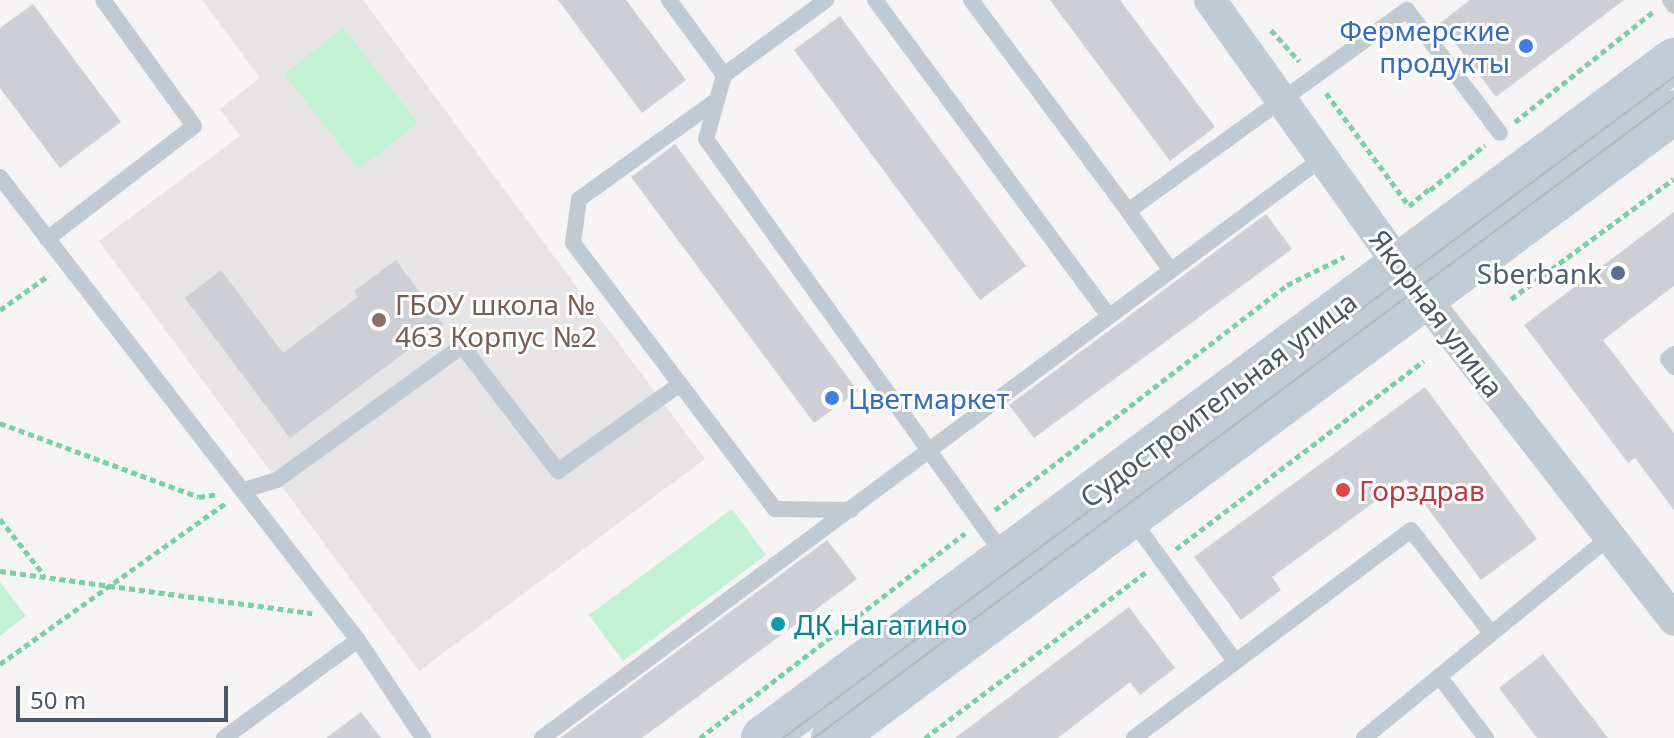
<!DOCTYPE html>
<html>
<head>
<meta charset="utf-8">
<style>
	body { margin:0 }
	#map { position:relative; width:1674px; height:738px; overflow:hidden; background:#f5f3f3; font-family:"Noto Sans",sans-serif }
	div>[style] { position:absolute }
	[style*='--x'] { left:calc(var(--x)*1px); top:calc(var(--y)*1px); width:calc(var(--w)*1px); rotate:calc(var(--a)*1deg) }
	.education>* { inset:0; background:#e6e4e5 }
	.green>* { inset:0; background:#c3f1d5 }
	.building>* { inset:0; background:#cdcfd5 }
	.path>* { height:5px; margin-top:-2.5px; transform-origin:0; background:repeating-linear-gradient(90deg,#7ad0a6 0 6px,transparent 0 10px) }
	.lane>* { height:16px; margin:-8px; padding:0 8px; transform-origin:8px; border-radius:8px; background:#c1cad2 }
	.street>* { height:32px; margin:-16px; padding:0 16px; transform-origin:16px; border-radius:16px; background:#c1cad2 }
	.secondary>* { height:44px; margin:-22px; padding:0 22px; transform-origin:22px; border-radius:22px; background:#c1cbd6 }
	.tram>* { height:2px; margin:-1px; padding:0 1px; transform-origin:1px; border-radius:1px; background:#b5b8bd }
	.dots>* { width:22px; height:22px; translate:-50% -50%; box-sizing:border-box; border:4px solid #fff; border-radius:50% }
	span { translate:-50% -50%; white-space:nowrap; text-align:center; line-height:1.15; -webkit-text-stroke:6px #fff; paint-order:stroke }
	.shop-label { font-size:28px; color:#366cbe }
	.right { translate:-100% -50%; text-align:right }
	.left { translate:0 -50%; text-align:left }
	.service-label { font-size:28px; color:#4e5e75 }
	.education-label { font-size:28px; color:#785e54 }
	.street-label { font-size:28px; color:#4a5661 }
	.health-label { font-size:28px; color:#be3a42 }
	.culture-label { font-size:28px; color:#0d838f }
	.scale { position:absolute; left:16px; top:686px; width:212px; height:36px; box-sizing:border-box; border:4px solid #4a5661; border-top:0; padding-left:10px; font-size:24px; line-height:28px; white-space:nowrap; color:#4a5661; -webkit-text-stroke:6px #fff; paint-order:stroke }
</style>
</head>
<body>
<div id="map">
	<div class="education">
		<i style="clip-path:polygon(202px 0,363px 0,705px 459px,419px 671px,99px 241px,240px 136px,220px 109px,260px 78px)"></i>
	</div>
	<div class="green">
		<i style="clip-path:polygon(343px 28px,418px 123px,359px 169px,284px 74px)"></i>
		<i style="clip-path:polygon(732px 509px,766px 555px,623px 661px,589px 615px)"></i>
		<i style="clip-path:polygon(0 582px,26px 616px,0 636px)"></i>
	</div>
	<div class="building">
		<i style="clip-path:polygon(558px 0,626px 0,686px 80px,642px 113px)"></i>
		<i style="clip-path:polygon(1050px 0,1120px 0,1215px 127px,1170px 161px)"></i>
		<i style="clip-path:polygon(1470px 0,1624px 0,1496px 97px,1440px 23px)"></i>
		<i style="clip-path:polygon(33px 4px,121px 122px,60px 168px,0 88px,0 28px)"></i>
		<i style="clip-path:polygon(840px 16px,1026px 266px,980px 300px,794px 50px)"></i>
		<i style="clip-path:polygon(675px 144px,858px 391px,814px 423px,631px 177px)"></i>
		<i style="clip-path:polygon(1674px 212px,1674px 286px,1603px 340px,1674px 433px,1674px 510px,1635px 458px,1628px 463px,1524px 325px)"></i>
		<i style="clip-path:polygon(1266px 214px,1292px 249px,1034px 438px,1009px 405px)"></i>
		<i style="clip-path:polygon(396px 260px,443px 324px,290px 438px,185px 298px,221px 270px,283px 353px,358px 297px,354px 291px)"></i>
		<i style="clip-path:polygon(1425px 387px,1537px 539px,1481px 580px,1406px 479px,1272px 577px,1281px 590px,1241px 620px,1194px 557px)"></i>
		<i style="clip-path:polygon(827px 540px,857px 579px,642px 738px,560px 738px)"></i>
		<i style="clip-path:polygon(1129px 607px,1175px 668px,1140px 695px,1130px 682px,1058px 738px,955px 738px)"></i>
		<i style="clip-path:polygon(1543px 654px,1608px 738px,1537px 738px,1499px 688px)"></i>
		<i style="clip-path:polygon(361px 712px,381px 738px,326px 738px)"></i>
	</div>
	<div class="path">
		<i style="--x:1271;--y:30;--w:42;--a:47.9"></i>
		<i style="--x:1326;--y:93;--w:140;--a:53.7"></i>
		<i style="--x:1409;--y:206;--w:26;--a:-40"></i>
		<i style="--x:1515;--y:122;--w:178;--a:-38.6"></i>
		<i style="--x:1430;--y:190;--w:71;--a:-39.3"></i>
		<i style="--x:1511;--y:299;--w:202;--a:-36.4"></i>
		<i style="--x:0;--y:310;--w:60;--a:-35.5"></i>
		<i style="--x:0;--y:423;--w:212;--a:20.4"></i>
		<i style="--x:199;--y:497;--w:20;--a:-9"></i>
		<i style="--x:995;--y:510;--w:369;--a:-37.6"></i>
		<i style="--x:1287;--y:285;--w:64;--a:-26.2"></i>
		<i style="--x:0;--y:519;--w:71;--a:51.8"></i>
		<i style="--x:1176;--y:549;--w:311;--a:-37.2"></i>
		<i style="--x:0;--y:571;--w:315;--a:7.7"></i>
		<i style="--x:0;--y:664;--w:279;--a:-35.5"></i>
		<i style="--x:700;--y:738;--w:335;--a:-37.7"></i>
		<i style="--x:925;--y:738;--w:276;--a:-36.9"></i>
	</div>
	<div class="lane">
		<i style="--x:669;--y:0;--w:93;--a:53.7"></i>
		<i style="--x:724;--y:75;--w:66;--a:105.7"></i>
		<i style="--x:706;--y:139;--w:515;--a:54.4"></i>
		<i style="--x:875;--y:0;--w:390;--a:53.5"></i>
		<i style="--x:971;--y:0;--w:263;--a:53.3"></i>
		<i style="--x:1128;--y:211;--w:344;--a:-35.8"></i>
		<i style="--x:1407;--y:10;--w:154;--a:52.9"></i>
		<i style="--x:1670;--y:0;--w:7;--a:56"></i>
		<i style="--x:724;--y:75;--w:127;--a:-36.3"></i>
		<i style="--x:717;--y:100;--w:170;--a:144.3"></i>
		<i style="--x:579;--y:199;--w:44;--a:97.8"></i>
		<i style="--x:573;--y:243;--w:334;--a:52.8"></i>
		<i style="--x:775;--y:509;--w:76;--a:0.8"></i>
		<i style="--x:0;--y:177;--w:585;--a:52.29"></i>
		<i style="--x:358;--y:640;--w:118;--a:56.4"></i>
		<i style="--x:1128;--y:211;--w:70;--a:54.3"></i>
		<i style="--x:47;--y:239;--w:185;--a:-37.5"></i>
		<i style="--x:194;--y:126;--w:155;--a:-125.8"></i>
		<i style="--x:1674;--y:354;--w:8;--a:140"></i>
		<i style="--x:1668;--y:359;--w:10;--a:53"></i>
		<i style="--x:244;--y:490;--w:34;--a:-17"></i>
		<i style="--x:277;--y:480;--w:228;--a:-35.9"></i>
		<i style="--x:462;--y:346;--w:158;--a:52.5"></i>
		<i style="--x:558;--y:471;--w:150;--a:-35.5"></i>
		<i style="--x:1131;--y:518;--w:177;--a:54"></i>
		<i style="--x:1439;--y:676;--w:78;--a:52.8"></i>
		<i style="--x:224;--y:738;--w:166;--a:-36.2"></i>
		<i style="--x:542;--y:738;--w:976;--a:-36.62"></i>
		<i style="--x:1134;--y:738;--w:346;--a:-36.9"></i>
		<i style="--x:1411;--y:530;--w:130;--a:52.2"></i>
		<i style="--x:1364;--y:738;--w:318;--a:-39.3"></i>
	</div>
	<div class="street">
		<i style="--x:1210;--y:0;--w:325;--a:54.5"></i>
		<i style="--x:1399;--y:265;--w:449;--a:52.2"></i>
	</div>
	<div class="secondary">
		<i style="--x:763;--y:738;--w:1136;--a:-36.66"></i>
		<i style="--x:833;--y:738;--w:1048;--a:-36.66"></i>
	</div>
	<div class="tram">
		<i style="--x:783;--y:738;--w:1109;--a:-36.57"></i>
		<i style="--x:814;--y:738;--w:1072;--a:-36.66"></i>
	</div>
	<div class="dots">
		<i style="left:1526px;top:46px;background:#3f7fe0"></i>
		<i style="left:1618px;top:273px;background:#5c6f8a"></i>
		<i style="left:379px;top:320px;background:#8d6e63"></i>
		<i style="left:832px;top:398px;background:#3f7fe0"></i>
		<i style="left:1343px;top:490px;background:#e0444e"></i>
		<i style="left:778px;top:624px;background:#0f9aa8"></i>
	</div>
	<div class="shop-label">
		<span class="right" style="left:1510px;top:46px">Фермерские<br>продукты</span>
		<span class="left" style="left:848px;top:398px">Цветмаркет</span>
	</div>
	<div class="service-label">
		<span class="right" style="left:1602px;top:273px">Sberbank</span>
	</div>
	<div class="education-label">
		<span class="left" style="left:395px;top:320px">ГБОУ школа №<br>463 Корпус №2</span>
	</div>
	<div class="street-label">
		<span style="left:1437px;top:313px;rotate:53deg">Якорная улица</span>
		<span style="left:1218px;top:399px;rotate:-37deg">Судостроительная улица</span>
	</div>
	<div class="health-label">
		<span class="left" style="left:1359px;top:490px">Горздрав</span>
	</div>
	<div class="culture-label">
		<span class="left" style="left:794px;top:624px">ДК Нагатино</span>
	</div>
	<div class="scale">50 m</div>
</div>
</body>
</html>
